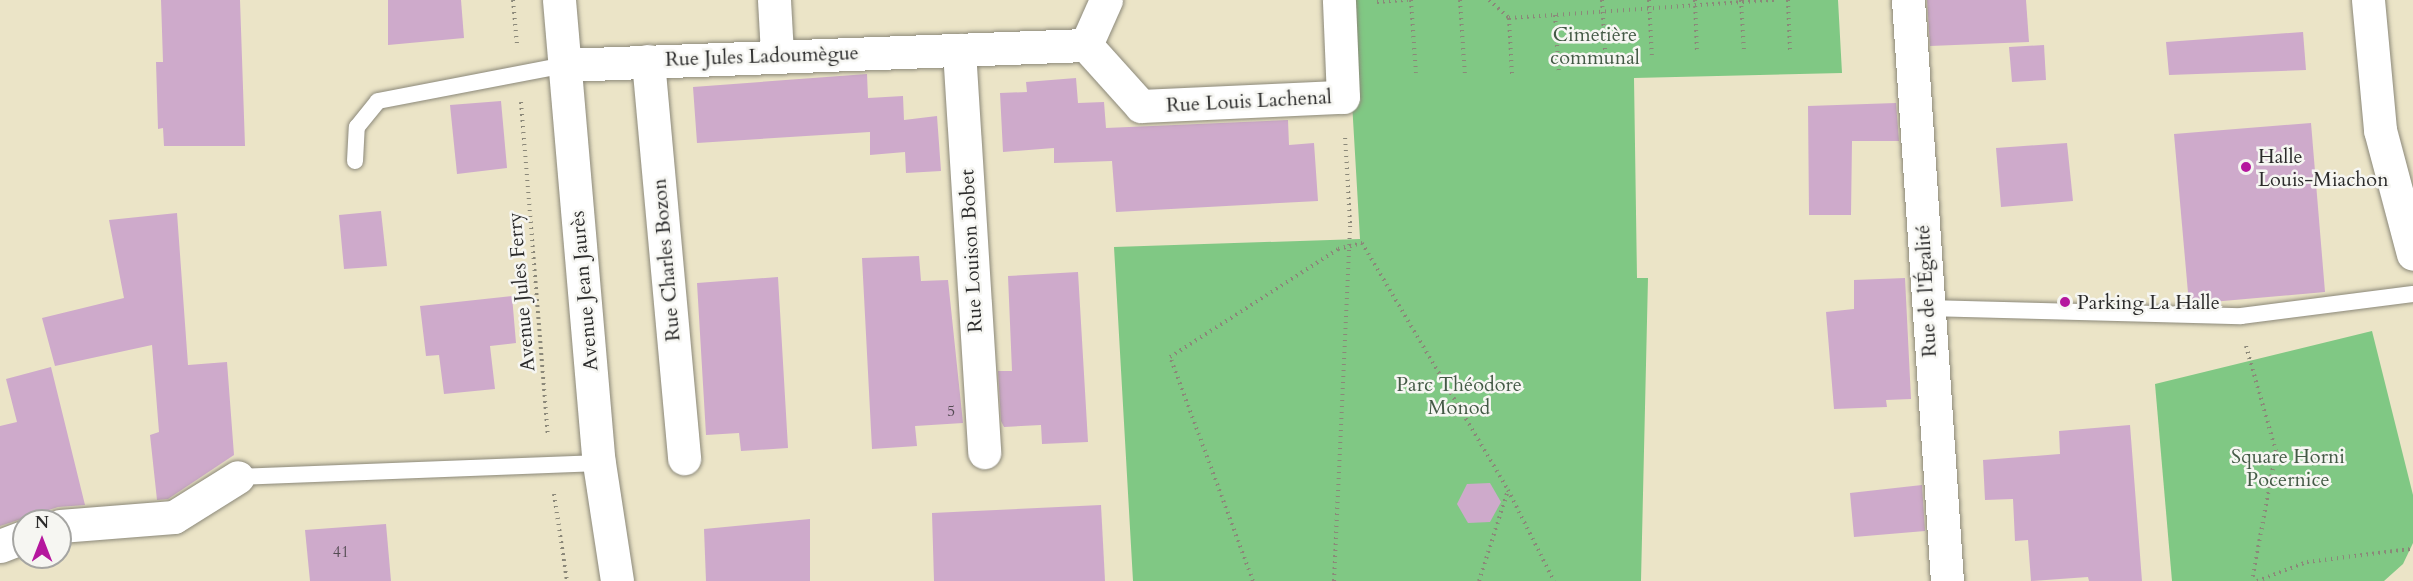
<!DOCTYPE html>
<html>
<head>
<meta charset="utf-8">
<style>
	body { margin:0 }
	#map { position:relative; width:2413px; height:581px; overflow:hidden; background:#ebe4c7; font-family:Cardo,serif }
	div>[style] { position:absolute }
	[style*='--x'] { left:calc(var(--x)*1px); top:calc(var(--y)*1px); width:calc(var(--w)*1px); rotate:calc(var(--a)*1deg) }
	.green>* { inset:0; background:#80c884 }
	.building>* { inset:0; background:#ceaacb }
	.path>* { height:4px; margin-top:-2px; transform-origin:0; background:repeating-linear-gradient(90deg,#8b8879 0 1.5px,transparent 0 6px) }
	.roads { filter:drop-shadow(0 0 2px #8b8879) drop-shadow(0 0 2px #8b8879) }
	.service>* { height:16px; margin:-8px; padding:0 8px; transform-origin:8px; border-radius:8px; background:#fff }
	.minor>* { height:33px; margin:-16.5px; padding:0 16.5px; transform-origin:16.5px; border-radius:16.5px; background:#fff }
	.dots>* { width:16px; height:16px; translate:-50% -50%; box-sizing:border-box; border:3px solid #f6f6f2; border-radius:50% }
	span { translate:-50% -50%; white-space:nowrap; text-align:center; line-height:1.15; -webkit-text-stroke:5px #f6f6f2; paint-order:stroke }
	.number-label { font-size:16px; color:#544b53 }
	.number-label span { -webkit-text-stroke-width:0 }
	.park-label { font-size:20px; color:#445a46 }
	.street-label { font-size:20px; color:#2b2b2b }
	.poi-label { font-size:20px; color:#2b2b2b }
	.left { translate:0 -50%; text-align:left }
	.north { position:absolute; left:12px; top:509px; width:60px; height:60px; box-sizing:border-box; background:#f6f6f2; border:2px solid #a5a5a2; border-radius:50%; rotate:0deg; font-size:16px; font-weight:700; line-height:24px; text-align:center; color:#2b2b2b }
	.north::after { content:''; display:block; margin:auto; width:21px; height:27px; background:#b5179e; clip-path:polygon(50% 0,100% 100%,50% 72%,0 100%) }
</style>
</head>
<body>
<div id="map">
	<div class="green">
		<i style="clip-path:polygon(1346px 0,1838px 0,1842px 73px,1634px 78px,1637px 278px,1648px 278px,1641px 581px,1133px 581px,1114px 247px,1360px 239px)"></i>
		<i style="clip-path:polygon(2372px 331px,2413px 495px,2413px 543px,2403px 564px,2384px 581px,2172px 581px,2155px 384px)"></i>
	</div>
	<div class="building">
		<i style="clip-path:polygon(161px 0,240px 0,245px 146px,164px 146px,163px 128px,158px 129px,156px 62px,163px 62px)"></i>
		<i style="clip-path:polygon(388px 0,461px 0,464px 38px,388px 45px)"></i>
		<i style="clip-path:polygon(1927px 0,2026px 0,2029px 42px,1930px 46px)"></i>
		<i style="clip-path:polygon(2303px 32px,2306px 70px,2169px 75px,2166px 42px)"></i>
		<i style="clip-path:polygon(2044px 45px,2046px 80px,2012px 82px,2009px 47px)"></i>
		<i style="clip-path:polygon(867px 74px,868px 98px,903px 96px,904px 120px,937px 116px,941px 171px,906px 173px,905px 152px,870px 155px,870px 132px,697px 143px,693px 87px)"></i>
		<i style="clip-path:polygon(1076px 78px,1078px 103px,1104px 102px,1106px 128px,1288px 120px,1289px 145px,1314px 143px,1318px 201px,1116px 212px,1112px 161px,1054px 163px,1054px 148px,1003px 152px,1000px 93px,1027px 92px,1026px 82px)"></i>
		<i style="clip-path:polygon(501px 101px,507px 168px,457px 174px,450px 105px)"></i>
		<i style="clip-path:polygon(1896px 103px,1899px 141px,1852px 141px,1851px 215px,1809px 215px,1808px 106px)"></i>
		<i style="clip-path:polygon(2311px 123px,2325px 292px,2189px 304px,2174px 134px)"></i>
		<i style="clip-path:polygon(2067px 143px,2073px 201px,2001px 207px,1996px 148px)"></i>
		<i style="clip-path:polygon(381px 211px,387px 266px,344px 269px,339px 215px)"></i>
		<i style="clip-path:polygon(177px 213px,188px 365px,227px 362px,234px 455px,168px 499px,157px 500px,150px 435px,159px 432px,152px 345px,55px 366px,42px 318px,124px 298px,109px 220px)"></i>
		<i style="clip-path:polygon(919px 256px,921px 281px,948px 280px,963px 423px,915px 426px,917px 446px,872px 449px,862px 258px)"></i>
		<i style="clip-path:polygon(1078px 272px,1088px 442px,1042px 444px,1041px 425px,1004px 427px,1001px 421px,998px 371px,1012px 371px,1008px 276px)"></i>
		<i style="clip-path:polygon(778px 277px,788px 448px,741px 451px,739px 433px,706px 435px,697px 283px)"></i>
		<i style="clip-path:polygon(1905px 278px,1911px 399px,1886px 400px,1887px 407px,1834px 409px,1826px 312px,1854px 309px,1854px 280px)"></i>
		<i style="clip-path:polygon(512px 296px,516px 343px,490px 346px,495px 389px,444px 394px,439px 355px,426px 356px,420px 306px)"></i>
		<i style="clip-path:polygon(51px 367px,85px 505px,58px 507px,0 526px,0 426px,17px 422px,6px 379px)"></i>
		<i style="clip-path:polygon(2130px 425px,2142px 581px,2089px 581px,2088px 577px,2031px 581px,2028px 540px,2015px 541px,2013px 499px,1985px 500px,1983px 460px,2060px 454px,2059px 431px)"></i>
		<i style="clip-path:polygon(1490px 483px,1501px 502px,1490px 522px,1468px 523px,1457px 504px,1467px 484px)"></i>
		<i style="clip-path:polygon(1922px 485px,1925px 531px,1854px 537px,1850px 493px)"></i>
		<i style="clip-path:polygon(1101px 505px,1105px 581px,934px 581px,932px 513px)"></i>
		<i style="clip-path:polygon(810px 519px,810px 581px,706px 581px,704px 529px)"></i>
		<i style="clip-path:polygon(386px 524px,391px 581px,310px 581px,305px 530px)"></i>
	</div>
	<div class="path">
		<i style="--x:513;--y:0;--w:44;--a:84.8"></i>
		<i style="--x:1411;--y:0;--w:73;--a:86.1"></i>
		<i style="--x:1460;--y:0;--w:75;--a:86.2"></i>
		<i style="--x:1489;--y:0;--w:27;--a:42"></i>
		<i style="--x:1509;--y:18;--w:268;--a:-3.9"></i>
		<i style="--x:1602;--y:0;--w:66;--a:86.5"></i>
		<i style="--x:1649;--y:0;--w:57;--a:87"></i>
		<i style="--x:1695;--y:0;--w:52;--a:87.8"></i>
		<i style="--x:1741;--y:0;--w:50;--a:86.6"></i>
		<i style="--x:1788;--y:0;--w:50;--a:87.7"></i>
		<i style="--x:1377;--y:2;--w:31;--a:-4"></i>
		<i style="--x:1555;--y:15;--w:57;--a:86"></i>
		<i style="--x:1509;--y:18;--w:56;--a:86.9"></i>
		<i style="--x:521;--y:102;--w:335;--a:85.4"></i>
		<i style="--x:2246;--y:346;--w:109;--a:74.1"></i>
		<i style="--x:2276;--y:451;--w:132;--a:100.5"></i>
		<i style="--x:554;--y:494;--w:88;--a:81.5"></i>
		<i style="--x:1253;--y:581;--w:239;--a:-110.3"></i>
		<i style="--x:1170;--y:357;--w:200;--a:-32.7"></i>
		<i style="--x:1338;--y:249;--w:25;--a:-14"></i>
		<i style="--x:1362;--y:243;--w:287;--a:59.4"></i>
		<i style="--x:1508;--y:490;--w:102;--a:63.2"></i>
		<i style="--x:1334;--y:581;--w:358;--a:-87.4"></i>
		<i style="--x:1350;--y:223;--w:88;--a:-93.3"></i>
		<i style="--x:1479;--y:581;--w:96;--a:-72.3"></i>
		<i style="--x:2257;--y:581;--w:53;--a:-20.8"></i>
		<i style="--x:2307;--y:562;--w:104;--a:-7.2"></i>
	</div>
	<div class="roads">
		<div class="service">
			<i style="--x:355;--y:161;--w:34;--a:-87"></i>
			<i style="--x:357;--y:127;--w:33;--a:-51"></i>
			<i style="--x:378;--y:101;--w:190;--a:-10.9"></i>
			<i style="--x:1927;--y:308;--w:314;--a:1.5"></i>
			<i style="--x:2241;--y:316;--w:173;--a:-7.3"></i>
			<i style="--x:238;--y:477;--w:361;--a:-2.2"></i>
		</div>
		<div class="minor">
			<i style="--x:559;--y:0;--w:465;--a:85.1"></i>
			<i style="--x:599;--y:463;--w:119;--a:81.3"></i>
			<i style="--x:774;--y:0;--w:53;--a:86.8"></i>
			<i style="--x:1908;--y:0;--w:582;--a:86.16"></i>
			<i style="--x:2368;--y:0;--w:131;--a:84.7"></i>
			<i style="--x:2380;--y:130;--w:128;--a:75.1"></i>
			<i style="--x:1086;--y:45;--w:49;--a:-66"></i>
			<i style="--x:959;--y:50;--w:403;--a:86.4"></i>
			<i style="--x:648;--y:61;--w:399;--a:84.8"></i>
			<i style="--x:565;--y:65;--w:521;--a:-2.2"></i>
			<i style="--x:1086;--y:45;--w:82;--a:48"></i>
			<i style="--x:1141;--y:106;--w:202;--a:-2.6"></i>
			<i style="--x:1343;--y:97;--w:97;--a:-92.4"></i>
			<i style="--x:60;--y:526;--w:114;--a:-4.5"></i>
			<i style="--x:174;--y:517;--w:75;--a:-32"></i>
			<i style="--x:0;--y:546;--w:26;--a:-21"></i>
		</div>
	</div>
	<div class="dots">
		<i style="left:2246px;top:167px;background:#b5179e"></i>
		<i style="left:2065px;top:302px;background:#b5179e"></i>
	</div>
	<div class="number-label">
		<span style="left:951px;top:411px">5</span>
		<span style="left:341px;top:552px">41</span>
	</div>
	<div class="park-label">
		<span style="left:1595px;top:46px">Cimetière<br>communal</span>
		<span style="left:1459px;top:396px">Parc Théodore<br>Monod</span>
		<span style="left:2288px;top:468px">Square Horni<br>Pocernice</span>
	</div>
	<div class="street-label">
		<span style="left:762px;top:56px;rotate:-2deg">Rue Jules Ladoumègue</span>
		<span style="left:1249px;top:101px;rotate:-3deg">Rue Louis Lachenal</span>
		<span style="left:971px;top:251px;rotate:-93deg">Rue Louison Bobet</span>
		<span style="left:666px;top:260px;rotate:-95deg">Rue Charles Bozon</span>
		<span style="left:584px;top:291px;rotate:-95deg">Avenue Jean Jaurès</span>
		<span style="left:1926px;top:291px;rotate:-93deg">Rue de l'Égalité</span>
		<span style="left:521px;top:292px;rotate:-95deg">Avenue Jules Ferry</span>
	</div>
	<div class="poi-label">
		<span class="left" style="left:2258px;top:168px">Halle<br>Louis-Miachon</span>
		<span class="left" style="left:2077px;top:302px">Parking La Halle</span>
	</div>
	<div class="north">N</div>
</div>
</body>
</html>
